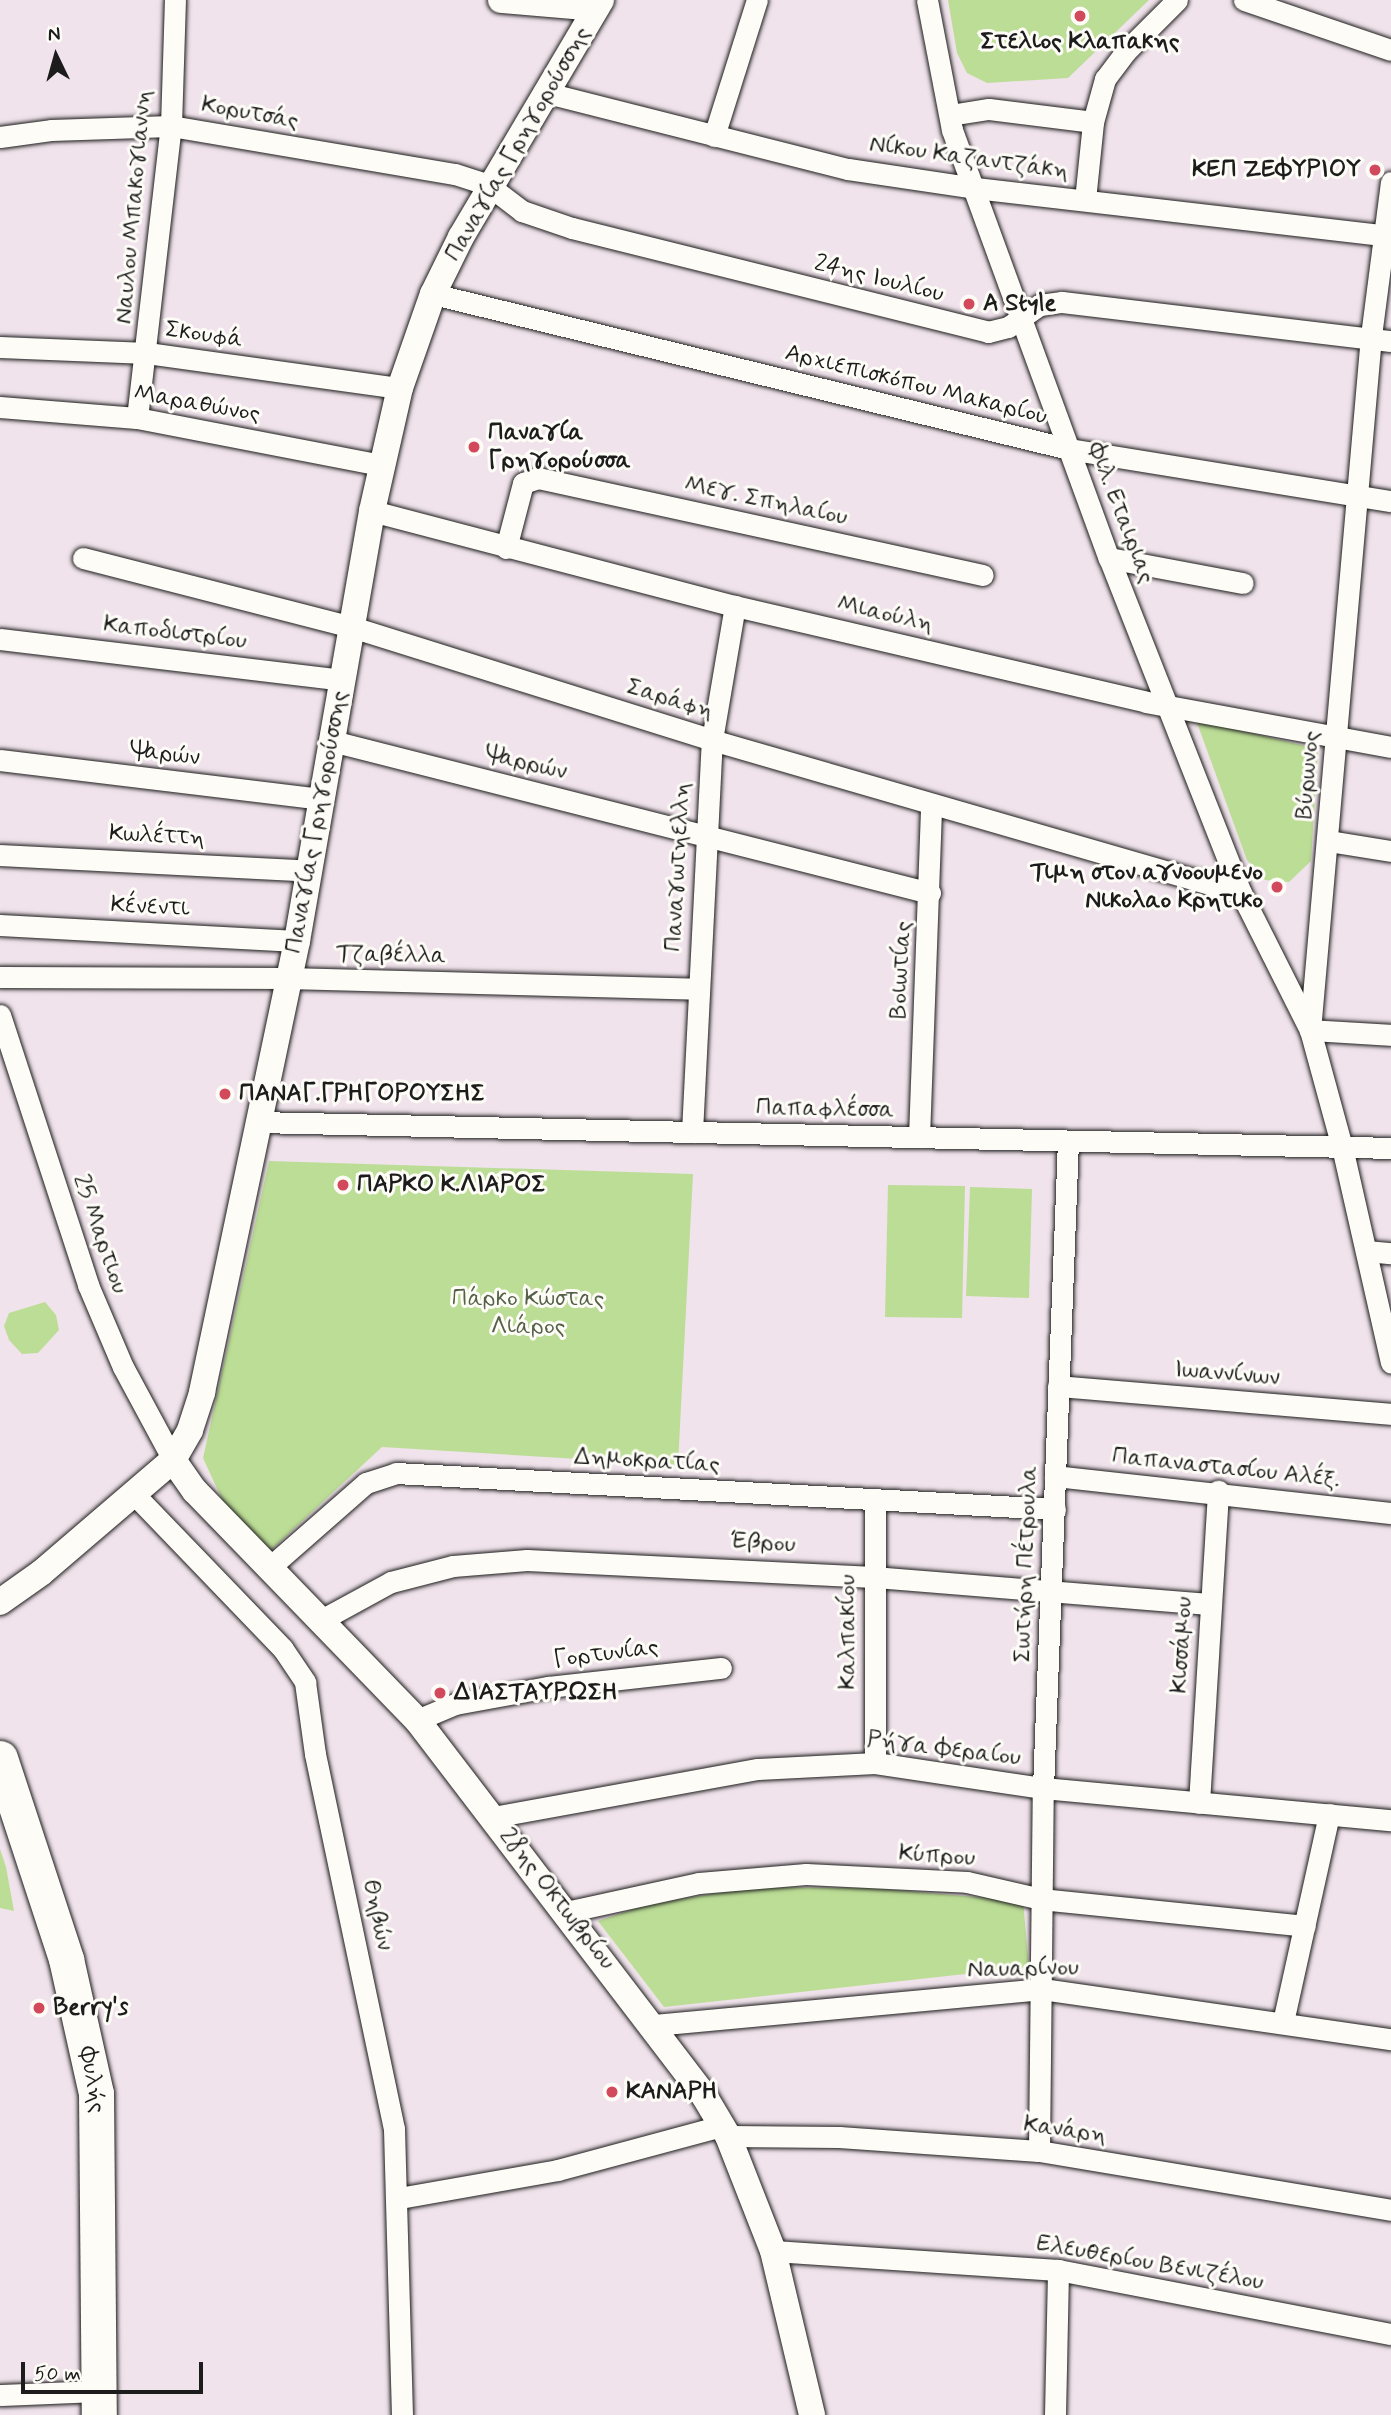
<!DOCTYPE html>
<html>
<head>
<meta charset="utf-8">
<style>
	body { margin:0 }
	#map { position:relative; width:1391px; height:2415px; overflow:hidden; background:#f0e3eb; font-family:Mynerve,sans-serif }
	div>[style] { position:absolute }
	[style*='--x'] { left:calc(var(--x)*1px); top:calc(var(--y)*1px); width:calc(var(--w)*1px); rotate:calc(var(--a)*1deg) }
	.green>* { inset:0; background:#bcdd96 }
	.roads { filter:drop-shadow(0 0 2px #1c1c1c) drop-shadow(0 0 2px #1c1c1c) }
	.minor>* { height:21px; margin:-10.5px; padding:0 10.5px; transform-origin:10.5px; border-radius:10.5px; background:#fdfcf7 }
	.tertiary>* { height:26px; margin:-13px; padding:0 13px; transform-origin:13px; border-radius:13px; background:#fdfcf7 }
	.primary>* { height:35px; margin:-17.5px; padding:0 17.5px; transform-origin:17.5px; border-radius:17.5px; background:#fdfcf7 }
	.dots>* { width:19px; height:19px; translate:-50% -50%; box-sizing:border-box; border:4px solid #fdfcf7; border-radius:50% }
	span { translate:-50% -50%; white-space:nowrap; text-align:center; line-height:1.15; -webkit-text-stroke:6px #fdfcf7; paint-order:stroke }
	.poi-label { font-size:24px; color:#1c1c1c; font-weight:700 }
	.right { translate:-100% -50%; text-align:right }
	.left { translate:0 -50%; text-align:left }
	.street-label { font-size:24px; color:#1c1c1c }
	.park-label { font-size:24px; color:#546047 }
	.north { position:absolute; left:21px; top:21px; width:70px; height:70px; -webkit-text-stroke:5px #fdfcf7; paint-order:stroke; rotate:355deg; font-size:19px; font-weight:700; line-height:28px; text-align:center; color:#1c1c1c }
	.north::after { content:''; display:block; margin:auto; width:24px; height:32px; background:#1c1c1c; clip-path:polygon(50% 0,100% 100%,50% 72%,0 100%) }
	.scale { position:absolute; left:21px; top:2362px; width:182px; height:32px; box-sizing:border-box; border:4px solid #1c1c1c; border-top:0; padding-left:9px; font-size:21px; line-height:24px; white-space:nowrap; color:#1c1c1c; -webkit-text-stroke:5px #fdfcf7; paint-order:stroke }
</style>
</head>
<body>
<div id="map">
	<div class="green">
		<i style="clip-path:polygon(948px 0,1149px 0,1068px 78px,987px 83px,967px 73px,957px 53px)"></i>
		<i style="clip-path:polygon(1196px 720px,1318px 749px,1311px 861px,1289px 882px,1265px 880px,1247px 860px)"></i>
		<i style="clip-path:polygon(269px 1161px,693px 1174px,678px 1465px,382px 1447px,271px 1550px,226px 1508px,203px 1458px)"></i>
		<i style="clip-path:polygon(888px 1185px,965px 1186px,962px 1318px,885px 1317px)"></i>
		<i style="clip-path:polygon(970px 1187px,1032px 1189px,1029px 1298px,966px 1296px)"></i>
		<i style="clip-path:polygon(45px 1302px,56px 1315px,59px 1330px,38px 1353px,22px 1354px,9px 1340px,4px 1326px,9px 1313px)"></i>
		<i style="clip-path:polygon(0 1849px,6px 1867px,14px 1911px,0 1908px)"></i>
		<i style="clip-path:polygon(755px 1887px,870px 1888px,1023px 1901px,1029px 1967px,664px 2007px,598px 1921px,649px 1904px)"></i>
	</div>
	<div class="roads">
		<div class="minor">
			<i style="--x:927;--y:0;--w:132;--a:79.1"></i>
			<i style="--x:952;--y:130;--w:456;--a:69.9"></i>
			<i style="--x:1109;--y:558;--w:360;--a:68.5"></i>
			<i style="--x:1241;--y:893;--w:153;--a:63.3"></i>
			<i style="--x:1244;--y:0;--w:155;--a:18.8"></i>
			<i style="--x:547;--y:93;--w:310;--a:14.2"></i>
			<i style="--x:848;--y:169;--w:128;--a:8.5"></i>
			<i style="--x:975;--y:188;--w:419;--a:6.6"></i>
			<i style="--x:950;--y:115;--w:39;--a:-9"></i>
			<i style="--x:989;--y:109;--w:105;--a:7.1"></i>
			<i style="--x:714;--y:136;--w:143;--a:-72.5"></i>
			<i style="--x:0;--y:137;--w:51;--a:-7.8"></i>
			<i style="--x:51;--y:130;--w:120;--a:-1.9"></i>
			<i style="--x:171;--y:126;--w:288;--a:9.6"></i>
			<i style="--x:455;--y:174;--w:35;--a:18"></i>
			<i style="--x:488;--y:185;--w:43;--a:37.4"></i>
			<i style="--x:522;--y:211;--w:53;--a:18.8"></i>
			<i style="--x:572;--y:228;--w:429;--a:14"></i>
			<i style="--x:988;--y:332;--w:21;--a:-14"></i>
			<i style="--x:1008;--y:327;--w:39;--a:-35"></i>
			<i style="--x:1040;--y:305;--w:22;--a:-8"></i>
			<i style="--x:1062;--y:302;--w:331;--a:6.8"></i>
			<i style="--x:1391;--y:182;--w:155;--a:97.4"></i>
			<i style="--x:1371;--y:336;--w:697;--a:95.02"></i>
			<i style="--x:1310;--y:1030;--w:121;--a:74.7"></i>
			<i style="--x:1342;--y:1147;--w:221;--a:77.2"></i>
			<i style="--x:1085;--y:200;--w:78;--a:-84.1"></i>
			<i style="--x:1093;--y:122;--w:45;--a:-74.4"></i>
			<i style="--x:1105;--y:79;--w:35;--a:-53"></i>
			<i style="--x:1126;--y:51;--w:72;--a:-45"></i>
			<i style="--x:433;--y:294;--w:655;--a:13.7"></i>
			<i style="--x:1069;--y:449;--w:326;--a:9.2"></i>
			<i style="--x:0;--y:347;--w:147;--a:2.3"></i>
			<i style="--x:147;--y:353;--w:255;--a:7.9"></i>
			<i style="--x:0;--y:407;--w:137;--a:4.6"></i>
			<i style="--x:137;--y:418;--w:249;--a:10.9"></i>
			<i style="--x:137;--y:418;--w:294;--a:-83.4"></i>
			<i style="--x:171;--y:126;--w:126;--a:-88.2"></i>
			<i style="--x:372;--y:511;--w:375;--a:14.7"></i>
			<i style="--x:735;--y:606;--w:422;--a:13.1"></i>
			<i style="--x:1146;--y:702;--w:249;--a:10.4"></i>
			<i style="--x:506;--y:548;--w:67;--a:-75.3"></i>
			<i style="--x:523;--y:483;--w:16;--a:-18"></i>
			<i style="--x:538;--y:478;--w:455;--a:12.3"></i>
			<i style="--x:83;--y:558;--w:278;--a:14.4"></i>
			<i style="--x:352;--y:627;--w:377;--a:17.4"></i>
			<i style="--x:712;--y:740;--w:551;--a:16.13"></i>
			<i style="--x:1109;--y:558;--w:136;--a:10.6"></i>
			<i style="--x:0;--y:639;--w:345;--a:6.8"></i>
			<i style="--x:332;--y:741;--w:617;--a:14.26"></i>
			<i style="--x:0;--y:760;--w:325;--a:6.9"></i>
			<i style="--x:1329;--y:841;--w:63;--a:9.2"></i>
			<i style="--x:0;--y:855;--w:311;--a:2.9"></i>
			<i style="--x:0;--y:925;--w:297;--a:3.1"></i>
			<i style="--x:0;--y:977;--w:288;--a:0.2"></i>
			<i style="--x:288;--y:978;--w:409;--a:1.5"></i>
			<i style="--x:0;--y:1015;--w:284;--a:71.9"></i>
			<i style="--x:88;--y:1285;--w:89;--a:66.9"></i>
			<i style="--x:123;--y:1367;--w:106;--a:61.7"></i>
			<i style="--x:1310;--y:1030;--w:81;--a:3.5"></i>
			<i style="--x:257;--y:1122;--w:1134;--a:1.31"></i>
			<i style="--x:692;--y:1132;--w:393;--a:-87.1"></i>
			<i style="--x:712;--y:740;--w:136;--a:-80.3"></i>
			<i style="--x:919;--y:1137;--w:333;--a:-87.9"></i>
			<i style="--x:1366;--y:1251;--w:25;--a:5"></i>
			<i style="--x:1058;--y:1386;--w:334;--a:4.8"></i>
			<i style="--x:1055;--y:1476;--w:338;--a:6.3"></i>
			<i style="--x:133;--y:1493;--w:216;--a:46.1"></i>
			<i style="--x:283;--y:1649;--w:40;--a:56"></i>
			<i style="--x:305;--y:1682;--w:73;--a:82.1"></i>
			<i style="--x:315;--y:1754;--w:383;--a:78.1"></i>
			<i style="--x:394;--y:2129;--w:286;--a:88.4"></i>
			<i style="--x:875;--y:1501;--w:262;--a:90"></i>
			<i style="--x:270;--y:1567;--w:128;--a:-41.2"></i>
			<i style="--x:366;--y:1483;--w:32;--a:-18"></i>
			<i style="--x:396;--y:1473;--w:660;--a:3.13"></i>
			<i style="--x:323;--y:1619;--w:77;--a:-28.6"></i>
			<i style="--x:391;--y:1582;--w:64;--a:-14.5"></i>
			<i style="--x:453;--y:1566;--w:74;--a:-4.6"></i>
			<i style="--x:527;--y:1560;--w:347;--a:2.8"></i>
			<i style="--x:874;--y:1577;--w:338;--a:4.6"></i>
			<i style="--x:417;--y:1720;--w:41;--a:-22.8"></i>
			<i style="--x:455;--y:1704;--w:95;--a:-10.4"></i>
			<i style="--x:548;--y:1687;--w:174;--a:-6.3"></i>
			<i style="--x:1199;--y:1803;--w:313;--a:-86.5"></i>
			<i style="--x:493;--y:1817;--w:269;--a:-10.3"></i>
			<i style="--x:758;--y:1769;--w:117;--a:-2.9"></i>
			<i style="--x:875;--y:1763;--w:170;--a:8.5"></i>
			<i style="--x:1043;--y:1788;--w:349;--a:5.3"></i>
			<i style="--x:566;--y:1912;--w:136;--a:-12.3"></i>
			<i style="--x:699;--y:1883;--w:107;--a:-4.8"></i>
			<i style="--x:806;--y:1874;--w:161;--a:2.8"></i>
			<i style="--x:967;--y:1882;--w:76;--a:12.9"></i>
			<i style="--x:1041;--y:1899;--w:265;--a:5.8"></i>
			<i style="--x:1283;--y:2022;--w:213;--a:-77.5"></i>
			<i style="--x:654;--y:2025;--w:390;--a:-5.3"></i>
			<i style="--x:1042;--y:1989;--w:353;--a:8.2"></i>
			<i style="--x:728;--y:2136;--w:111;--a:0.5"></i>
			<i style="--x:839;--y:2137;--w:200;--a:4"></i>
			<i style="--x:1039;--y:2151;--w:357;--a:9.5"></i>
			<i style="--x:1039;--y:2151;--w:363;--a:-89.4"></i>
			<i style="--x:1043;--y:1788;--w:647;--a:-87.79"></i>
			<i style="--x:399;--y:2198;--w:161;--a:-10"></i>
			<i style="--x:558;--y:2170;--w:169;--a:-15.1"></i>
			<i style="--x:773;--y:2251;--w:286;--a:3.8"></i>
			<i style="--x:1058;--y:2270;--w:339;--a:10.9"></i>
			<i style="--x:0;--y:2395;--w:99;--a:-2.3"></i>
			<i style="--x:1055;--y:2415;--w:145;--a:-88.8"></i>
		</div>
		<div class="tertiary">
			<i style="--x:501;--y:0;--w:95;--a:4.8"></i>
			<i style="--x:173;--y:1460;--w:38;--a:55"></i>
			<i style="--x:195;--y:1491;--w:319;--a:45.9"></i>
			<i style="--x:417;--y:1720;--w:471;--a:52.6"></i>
			<i style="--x:703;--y:2094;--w:49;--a:59.2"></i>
			<i style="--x:728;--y:2136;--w:123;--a:68.6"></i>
			<i style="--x:773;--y:2251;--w:169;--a:76.6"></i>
			<i style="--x:0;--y:1602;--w:50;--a:-35.3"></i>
			<i style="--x:41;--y:1573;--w:174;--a:-40.6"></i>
			<i style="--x:173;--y:1460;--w:34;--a:-60"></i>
			<i style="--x:190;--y:1430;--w:40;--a:-72"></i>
			<i style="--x:202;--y:1392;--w:461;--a:-78.1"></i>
			<i style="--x:297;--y:941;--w:436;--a:-80.1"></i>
			<i style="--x:372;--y:511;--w:126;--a:-77.2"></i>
			<i style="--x:400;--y:388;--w:100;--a:-70.7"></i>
			<i style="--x:433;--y:294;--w:64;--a:-63.8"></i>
			<i style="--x:461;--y:237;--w:275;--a:-59.4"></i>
		</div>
		<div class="primary">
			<i style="--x:0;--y:1758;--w:212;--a:71.8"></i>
			<i style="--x:66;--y:1959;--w:137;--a:77.4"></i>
			<i style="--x:96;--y:2093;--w:322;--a:89.5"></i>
		</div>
	</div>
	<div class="dots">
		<i style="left:1080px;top:16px;background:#d1495b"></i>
		<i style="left:1375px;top:170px;background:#d1495b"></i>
		<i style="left:969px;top:304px;background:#d1495b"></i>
		<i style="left:474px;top:447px;background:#d1495b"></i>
		<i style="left:1277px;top:887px;background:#d1495b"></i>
		<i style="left:225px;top:1094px;background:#d1495b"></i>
		<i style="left:343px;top:1185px;background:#d1495b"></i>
		<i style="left:440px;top:1693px;background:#d1495b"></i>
		<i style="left:39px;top:2008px;background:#d1495b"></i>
		<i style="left:612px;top:2092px;background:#d1495b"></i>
	</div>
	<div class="poi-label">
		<span style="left:1080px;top:42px">Στελιος Κλαπακης</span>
		<span class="right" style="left:1361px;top:170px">ΚΕΠ ΖΕΦΥΡΙΟΥ</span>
		<span class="left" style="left:983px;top:304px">A Style</span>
		<span class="left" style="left:488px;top:447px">Παναγία<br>Γρηγορούσσα</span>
		<span class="right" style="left:1263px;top:887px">Τιμη στον αγνοουμενο<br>Νικολαο Κρητικο</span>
		<span class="left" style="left:239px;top:1094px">ΠΑΝΑΓ.ΓΡΗΓΟΡΟΥΣΗΣ</span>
		<span class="left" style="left:357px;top:1185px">ΠΑΡΚΟ Κ.ΛΙΑΡΟΣ</span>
		<span class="left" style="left:454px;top:1693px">ΔΙΑΣΤΑΥΡΩΣΗ</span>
		<span class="left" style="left:53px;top:2008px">Berry's</span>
		<span class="left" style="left:626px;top:2092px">ΚΑΝΑΡΗ</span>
	</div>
	<div class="street-label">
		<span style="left:250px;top:113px;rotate:10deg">Κορυτσάς</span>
		<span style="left:518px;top:144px;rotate:-60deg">Παναγίας Γρηγορούσσης</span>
		<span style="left:969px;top:158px;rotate:8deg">Νίκου Καζαντζάκη</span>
		<span style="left:134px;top:207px;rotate:-85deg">Ναυλου Μπακογιαννη</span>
		<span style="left:879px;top:279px;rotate:14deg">24ης Ιουλίου</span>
		<span style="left:204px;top:335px;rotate:8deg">Σκουφά</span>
		<span style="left:916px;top:385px;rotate:14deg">Αρχιεπισκόπου Μακαρίου</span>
		<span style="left:197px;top:404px;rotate:10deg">Μαραθώνος</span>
		<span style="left:766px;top:501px;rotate:12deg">Μεγ. Σπηλαίου</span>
		<span style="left:1121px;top:513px;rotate:69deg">Φιλ. Εταιριας</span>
		<span style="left:885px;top:614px;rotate:13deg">Μιαούλη</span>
		<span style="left:175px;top:633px;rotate:7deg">Καποδιστρίου</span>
		<span style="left:670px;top:699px;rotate:17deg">Σαράφη</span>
		<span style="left:165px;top:754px;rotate:7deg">Ψαρών</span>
		<span style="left:526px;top:763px;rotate:14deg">Ψαρρών</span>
		<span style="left:1308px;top:775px;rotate:-85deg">Βύρωνος</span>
		<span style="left:317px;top:822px;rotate:-80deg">Παναγίας Γρηγορούσσης</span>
		<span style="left:157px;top:836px;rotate:3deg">Κωλέττη</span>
		<span style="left:678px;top:867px;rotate:-87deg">Παναγωτηελλη</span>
		<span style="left:150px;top:907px;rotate:3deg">Κένεντι</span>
		<span style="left:391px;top:955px;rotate:1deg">Τζαβέλλα</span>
		<span style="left:901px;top:970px;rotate:-87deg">Βοιωτίας</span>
		<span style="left:825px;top:1109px;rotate:1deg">Παπαφλέσσα</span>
		<span style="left:100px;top:1234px;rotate:71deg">25 Μαρτιου</span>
		<span style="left:1227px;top:1374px;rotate:5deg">Ιωαννίνων</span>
		<span style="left:647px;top:1461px;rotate:3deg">Δημοκρατίας</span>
		<span style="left:1226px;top:1468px;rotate:6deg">Παπαναστασίου Αλέξ.</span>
		<span style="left:763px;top:1543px;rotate:4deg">Έβρου</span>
		<span style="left:1026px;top:1564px;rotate:-88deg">Σωτήρη Πέτρουλα</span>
		<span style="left:848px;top:1632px;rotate:-90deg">Καλπακίου</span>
		<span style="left:1182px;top:1645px;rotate:-87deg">Κισσάμου</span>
		<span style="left:606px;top:1654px;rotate:-7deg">Γορτυνίας</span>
		<span style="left:944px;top:1749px;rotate:7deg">Ρήγα Φεραίου</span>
		<span style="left:937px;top:1856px;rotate:4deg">Κύπρου</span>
		<span style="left:557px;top:1899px;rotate:52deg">28ης Οκτωβρίου</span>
		<span style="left:377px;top:1915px;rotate:78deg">Θηβών</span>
		<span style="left:1023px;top:1969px;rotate:-1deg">Ναυαρίνου</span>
		<span style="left:92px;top:2080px;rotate:81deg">Φυλής</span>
		<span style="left:1065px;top:2130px;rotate:8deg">Κανάρη</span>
		<span style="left:1150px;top:2263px;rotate:10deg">Ελευθερίου Βενιζέλου</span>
	</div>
	<div class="park-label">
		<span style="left:528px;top:1313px">Πάρκο Κώστας<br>Λιάρος</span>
	</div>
	<div class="north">N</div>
	<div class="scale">50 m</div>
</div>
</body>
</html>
